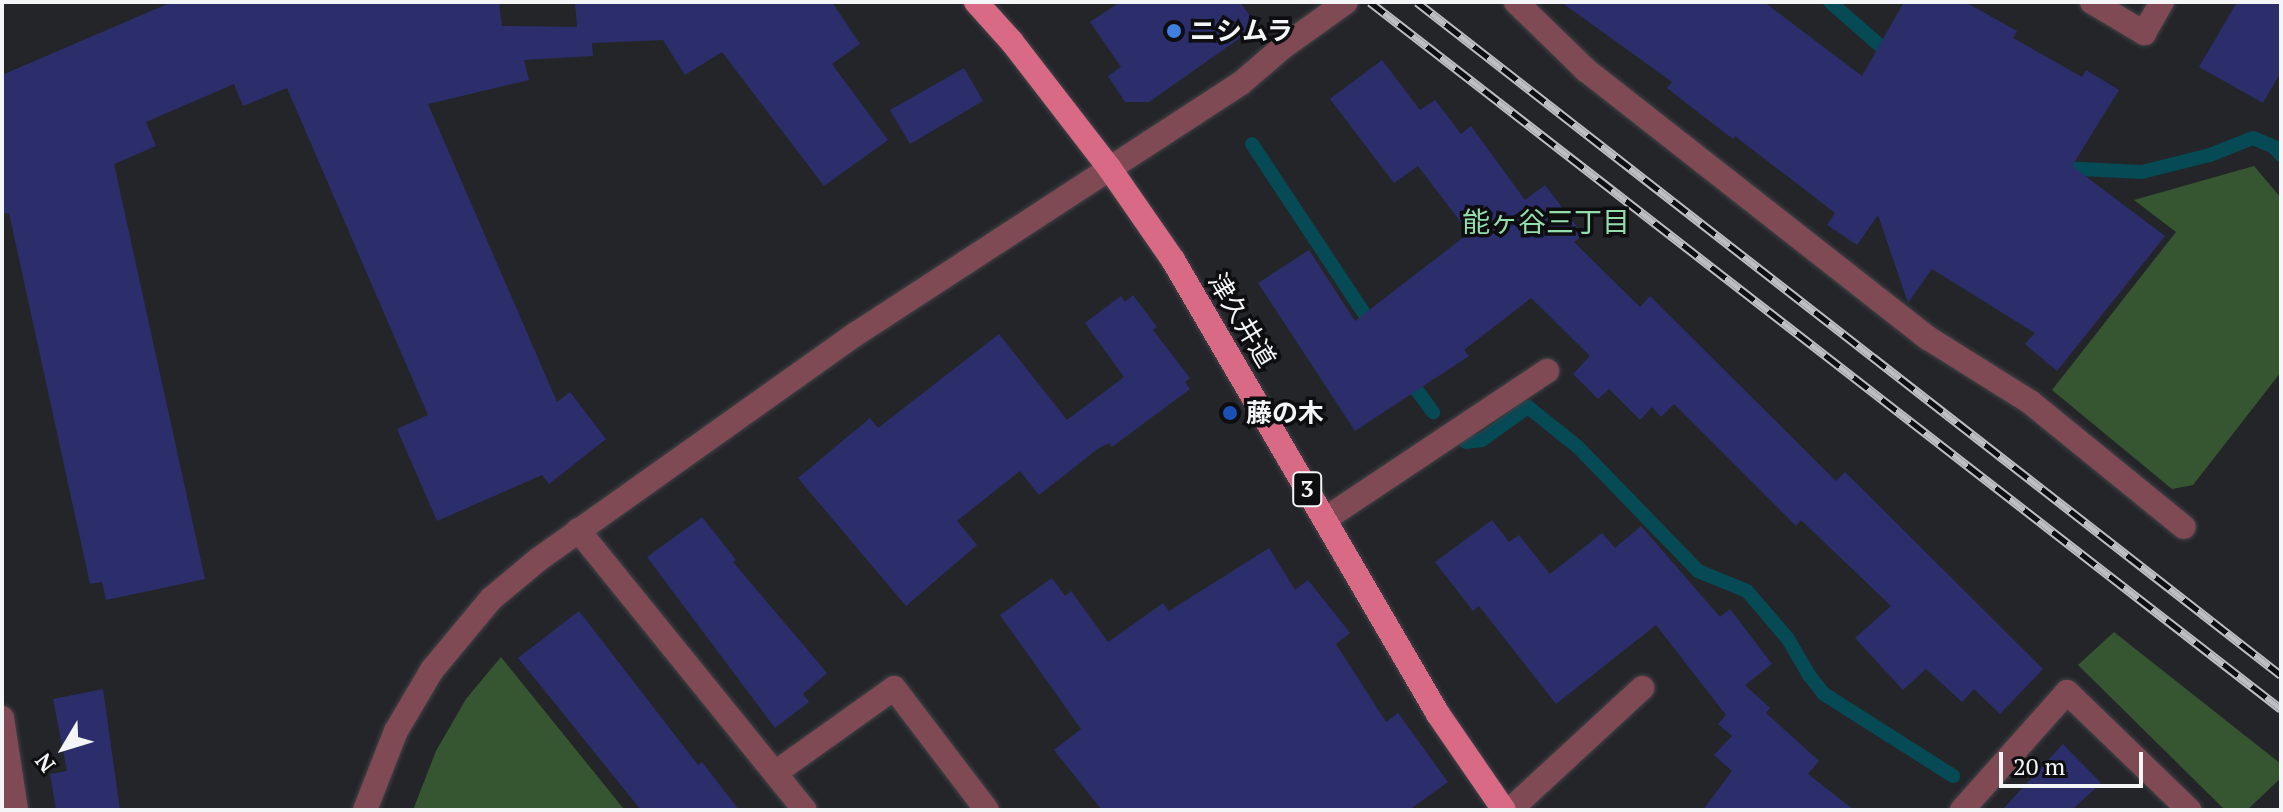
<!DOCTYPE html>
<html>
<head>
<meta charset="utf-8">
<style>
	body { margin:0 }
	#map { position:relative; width:2283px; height:812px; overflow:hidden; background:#242529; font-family:"PT Serif","Noto Sans JP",serif }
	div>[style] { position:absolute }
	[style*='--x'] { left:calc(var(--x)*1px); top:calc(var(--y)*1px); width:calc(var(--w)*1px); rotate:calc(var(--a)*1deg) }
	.green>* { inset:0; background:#365632 }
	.stream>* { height:14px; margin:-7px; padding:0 7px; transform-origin:7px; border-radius:7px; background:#064a55 }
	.building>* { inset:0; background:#2b2e6b }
	.roads { filter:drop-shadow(0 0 2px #414246) drop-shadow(0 0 2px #414246) }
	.minor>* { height:24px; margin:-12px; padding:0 12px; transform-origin:12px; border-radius:12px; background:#804a55 }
	.tertiary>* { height:24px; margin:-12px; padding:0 12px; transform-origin:12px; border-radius:12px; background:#804a55 }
	.primary>* { height:24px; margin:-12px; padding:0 12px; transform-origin:12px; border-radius:12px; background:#d86a85 }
	.rail>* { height:9px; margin-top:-4.5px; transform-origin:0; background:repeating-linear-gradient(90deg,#0e0e10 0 18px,#bdbec1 0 36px); box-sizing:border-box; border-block:2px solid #bdbec1 }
	.dots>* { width:22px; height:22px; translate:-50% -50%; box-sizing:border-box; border:4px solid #0e0e10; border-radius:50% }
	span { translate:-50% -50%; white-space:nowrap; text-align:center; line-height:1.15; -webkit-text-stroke:7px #0e0e10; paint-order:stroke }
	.shield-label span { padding:2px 6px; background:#0e0e10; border:2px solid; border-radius:6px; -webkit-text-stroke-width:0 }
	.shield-label { font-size:24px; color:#f4f5f7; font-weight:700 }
	.poi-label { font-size:26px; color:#f4f5f7; font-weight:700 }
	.left { translate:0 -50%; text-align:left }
	.street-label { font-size:26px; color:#f4f5f7 }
	.neighbourhood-label { font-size:28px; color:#94deae }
	.frame { position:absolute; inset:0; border:4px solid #f4f5f7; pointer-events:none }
	.north { position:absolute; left:24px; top:708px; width:80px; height:80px; -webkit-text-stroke:6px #0e0e10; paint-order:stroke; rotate:232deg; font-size:22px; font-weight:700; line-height:32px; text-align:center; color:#f4f5f7 }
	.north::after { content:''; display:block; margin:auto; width:28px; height:36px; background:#f4f5f7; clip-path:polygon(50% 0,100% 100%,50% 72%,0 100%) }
	.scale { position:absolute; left:1999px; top:752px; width:144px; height:36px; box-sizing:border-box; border:4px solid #f4f5f7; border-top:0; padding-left:10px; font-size:24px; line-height:28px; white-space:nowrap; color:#f4f5f7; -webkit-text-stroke:6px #0e0e10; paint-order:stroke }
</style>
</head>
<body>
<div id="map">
	<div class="green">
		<i style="clip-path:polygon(2254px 166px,2281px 198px,2281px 372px,2193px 485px,2172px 489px,2052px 390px,2176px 232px,2134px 200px)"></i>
		<i style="clip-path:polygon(2114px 632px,2281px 764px,2281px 778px,2247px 810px,2225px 810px,2078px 665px)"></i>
		<i style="clip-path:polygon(501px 657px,623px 808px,626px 810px,413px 810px,436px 751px,466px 699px)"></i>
	</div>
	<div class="stream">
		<i style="--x:1830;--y:2;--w:82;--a:41.1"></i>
		<i style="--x:1252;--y:144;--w:219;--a:56.5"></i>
		<i style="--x:2061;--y:168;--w:81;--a:2.8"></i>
		<i style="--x:2142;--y:172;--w:70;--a:-14"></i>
		<i style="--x:2210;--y:155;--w:46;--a:-21.6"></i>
		<i style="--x:2253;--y:138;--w:23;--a:23"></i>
		<i style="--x:2274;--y:147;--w:11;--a:49"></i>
		<i style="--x:1407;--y:377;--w:44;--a:53.4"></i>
		<i style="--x:1466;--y:442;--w:16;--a:-7"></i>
		<i style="--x:1482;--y:440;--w:57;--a:-35.7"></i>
		<i style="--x:1528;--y:407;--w:64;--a:38.7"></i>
		<i style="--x:1578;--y:447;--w:173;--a:45.9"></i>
		<i style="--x:1698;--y:571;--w:53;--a:22.2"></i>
		<i style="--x:1747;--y:591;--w:63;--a:49.5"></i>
		<i style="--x:1788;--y:639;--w:42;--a:59.7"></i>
		<i style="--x:1809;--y:675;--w:24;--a:52"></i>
		<i style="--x:1824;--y:694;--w:153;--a:32.4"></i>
	</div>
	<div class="building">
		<i style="clip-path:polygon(172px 2px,499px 2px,502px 26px,577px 27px,575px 2px,832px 2px,860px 44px,832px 64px,888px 140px,824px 186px,722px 52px,685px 75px,663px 40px,592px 43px,593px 56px,524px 60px,529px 80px,428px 104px,557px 402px,570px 392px,606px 439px,549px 484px,542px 475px,437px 521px,397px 429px,428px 415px,287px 88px,243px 106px,234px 84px,146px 122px,156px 146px,114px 164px,205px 579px,106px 600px,102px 582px,90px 584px,9px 213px,2px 214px,2px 75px)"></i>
		<i style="clip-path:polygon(1120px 2px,1240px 2px,1257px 26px,1149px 102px,1125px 102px,1108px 76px,1121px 67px,1090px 22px)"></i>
		<i style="clip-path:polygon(1561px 2px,1764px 2px,1862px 76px,1904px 2px,1965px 2px,2017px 31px,2013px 38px,2082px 77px,2086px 70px,2119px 90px,2072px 166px,2165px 236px,2057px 371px,2025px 344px,2035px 333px,1932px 269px,1908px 303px,1878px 215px,1857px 245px,1827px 225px,1835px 213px,1735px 136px,1733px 139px,1699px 113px,1667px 88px,1672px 82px)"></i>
		<i style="clip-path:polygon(2237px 2px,2281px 2px,2281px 72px,2263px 103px,2199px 67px)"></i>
		<i style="clip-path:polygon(1382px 60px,1420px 110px,1435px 100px,1461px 134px,1471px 126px,1525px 200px,1545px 185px,1583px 235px,1574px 242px,1640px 307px,1650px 296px,1836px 481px,1845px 472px,2043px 669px,2000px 714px,1974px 689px,1962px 702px,1926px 669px,1903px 690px,1855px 638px,1891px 606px,1801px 520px,1796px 526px,1674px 404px,1661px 417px,1652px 407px,1640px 420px,1609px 389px,1598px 399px,1573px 374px,1590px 356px,1531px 298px,1464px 350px,1469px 356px,1355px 431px,1258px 283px,1309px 250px,1355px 321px,1469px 233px,1418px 166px,1394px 183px,1330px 99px)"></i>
		<i style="clip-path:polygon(964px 68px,983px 101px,910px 144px,890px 110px)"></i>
		<i style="clip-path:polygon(1133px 295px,1157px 327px,1153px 330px,1190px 378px,1185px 382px,1190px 389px,1112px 447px,1109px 443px,1099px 448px,1039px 495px,1020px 471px,957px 521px,977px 545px,906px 606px,798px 478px,870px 418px,878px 428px,999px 334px,1067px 420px,1124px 377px,1085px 323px,1121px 296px,1125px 302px)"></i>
		<i style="clip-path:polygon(702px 517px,736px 560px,733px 562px,827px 673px,803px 694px,809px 702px,775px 728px,647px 557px)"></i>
		<i style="clip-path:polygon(1492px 520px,1509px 542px,1519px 535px,1550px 574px,1602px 533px,1615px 548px,1641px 526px,1720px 617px,1730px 609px,1772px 664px,1745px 685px,1770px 708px,1766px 713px,1819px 761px,1808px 774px,1854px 810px,1703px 810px,1732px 771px,1714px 755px,1732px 736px,1718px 724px,1726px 715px,1656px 625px,1556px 704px,1479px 606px,1473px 611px,1435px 562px)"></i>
		<i style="clip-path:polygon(1269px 548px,1295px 590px,1308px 580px,1350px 633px,1336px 644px,1386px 722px,1398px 713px,1448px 782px,1409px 810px,1102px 810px,1054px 750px,1081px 729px,1000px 615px,1052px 578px,1065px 596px,1071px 591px,1108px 642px,1163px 603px,1169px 611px)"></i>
		<i style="clip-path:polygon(579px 611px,698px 765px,702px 762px,739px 810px,641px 810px,549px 696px,518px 658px)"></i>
		<i style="clip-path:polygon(103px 689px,120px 810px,56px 810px,50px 774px,67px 771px,53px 699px)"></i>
		<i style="clip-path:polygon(2063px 744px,2101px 783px,2072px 810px,2002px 810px)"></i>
	</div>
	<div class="roads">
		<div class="minor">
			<i style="--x:1516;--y:2;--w:98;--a:44.2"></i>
			<i style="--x:1586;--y:70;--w:434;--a:38.1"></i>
			<i style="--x:1928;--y:338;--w:120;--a:32.1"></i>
			<i style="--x:2030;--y:402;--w:198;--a:39.1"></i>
			<i style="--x:2092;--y:2;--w:61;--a:30.8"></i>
			<i style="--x:2144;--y:33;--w:36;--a:-60"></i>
			<i style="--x:1325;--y:519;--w:267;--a:-33.7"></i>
			<i style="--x:578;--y:530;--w:360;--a:51"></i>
			<i style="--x:2;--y:718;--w:93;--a:81.3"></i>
			<i style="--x:775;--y:773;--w:146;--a:-35.5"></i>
			<i style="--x:894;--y:688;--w:153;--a:52.7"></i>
			<i style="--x:1510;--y:810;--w:180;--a:-42.7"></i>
			<i style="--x:1962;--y:810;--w:158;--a:-48.3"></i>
			<i style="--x:2067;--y:692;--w:170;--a:44"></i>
		</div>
		<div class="tertiary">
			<i style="--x:365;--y:810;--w:85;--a:-68.6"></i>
			<i style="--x:396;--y:731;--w:71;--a:-59.5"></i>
			<i style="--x:432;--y:670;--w:92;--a:-50.3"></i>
			<i style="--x:491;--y:599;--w:62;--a:-39.8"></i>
			<i style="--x:539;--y:559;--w:389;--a:-35.4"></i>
			<i style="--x:856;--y:334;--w:458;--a:-33.1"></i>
			<i style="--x:1240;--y:84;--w:57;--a:-40.7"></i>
			<i style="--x:1283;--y:47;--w:77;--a:-35.5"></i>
		</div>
		<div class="primary">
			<i style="--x:976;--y:2;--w:54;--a:48"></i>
			<i style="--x:1012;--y:42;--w:160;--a:52.3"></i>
			<i style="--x:1110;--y:169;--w:111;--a:55.3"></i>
			<i style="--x:1173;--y:260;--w:526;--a:59.73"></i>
			<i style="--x:1438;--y:714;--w:116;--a:55.5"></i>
		</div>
	</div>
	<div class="rail">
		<i style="--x:1370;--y:2;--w:1153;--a:37.81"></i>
		<i style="--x:1417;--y:2;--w:1095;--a:37.92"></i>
	</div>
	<div class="dots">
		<i style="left:1174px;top:31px;background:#3f7fe0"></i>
		<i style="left:1230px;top:413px;background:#1a4fb4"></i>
	</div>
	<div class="shield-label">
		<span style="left:1307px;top:489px">3</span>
	</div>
	<div class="poi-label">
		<span class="left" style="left:1190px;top:31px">ニシムラ</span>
		<span class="left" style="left:1246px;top:413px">藤の木</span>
	</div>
	<div class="street-label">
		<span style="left:1242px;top:320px;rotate:59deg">津久井道</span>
	</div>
	<div class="neighbourhood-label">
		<span style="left:1546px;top:222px">能ヶ谷三丁目</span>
	</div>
	<div class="frame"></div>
	<div class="north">N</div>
	<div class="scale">20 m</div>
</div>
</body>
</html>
